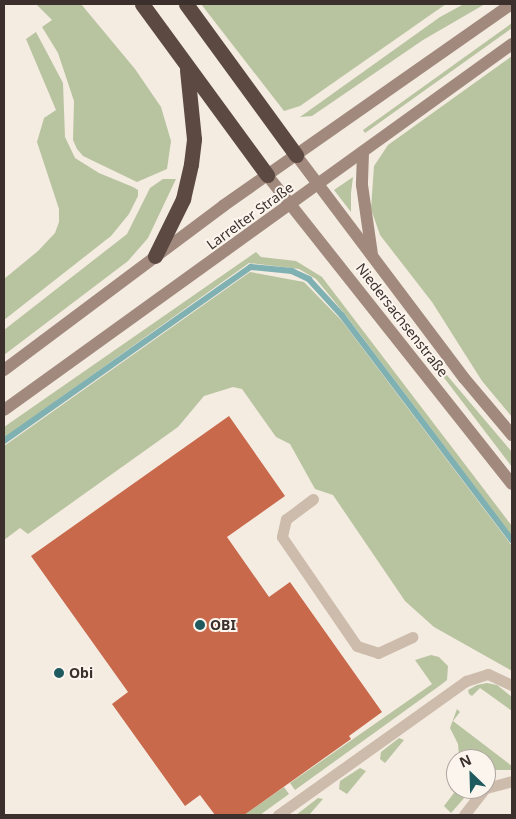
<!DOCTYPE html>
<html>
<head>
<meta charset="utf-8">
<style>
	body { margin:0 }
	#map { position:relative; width:516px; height:819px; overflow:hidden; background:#f4ebe1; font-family:"Noto Sans",sans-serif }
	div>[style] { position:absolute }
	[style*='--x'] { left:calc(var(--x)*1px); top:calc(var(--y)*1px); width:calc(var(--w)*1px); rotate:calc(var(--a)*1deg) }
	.green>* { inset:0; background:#b8c4a0 }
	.stream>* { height:5.5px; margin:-2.75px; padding:0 2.75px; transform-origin:2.75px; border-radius:2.75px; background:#7fb0b2 }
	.building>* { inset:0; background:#c8694b }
	.lane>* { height:11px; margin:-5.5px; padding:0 5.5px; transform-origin:5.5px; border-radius:5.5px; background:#cdbbac }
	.secondary>* { height:12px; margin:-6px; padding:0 6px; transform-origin:6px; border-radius:6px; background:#a18a7d }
	.highway>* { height:15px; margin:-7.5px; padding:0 7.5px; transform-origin:7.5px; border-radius:7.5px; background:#5c4a42 }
	.dots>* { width:14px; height:14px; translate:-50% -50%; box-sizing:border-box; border:2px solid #fbf5ee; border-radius:50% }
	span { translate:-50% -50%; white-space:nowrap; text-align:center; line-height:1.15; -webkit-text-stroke:4px #fbf5ee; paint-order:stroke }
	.street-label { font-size:14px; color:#3b302b }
	.poi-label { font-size:14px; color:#3b302b; font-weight:700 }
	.left { translate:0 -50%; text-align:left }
	.frame { position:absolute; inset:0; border:5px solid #3b302b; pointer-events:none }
	.north { position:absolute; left:446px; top:749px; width:50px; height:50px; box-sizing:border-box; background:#fbf5ee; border:1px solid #aea6a0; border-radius:50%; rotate:336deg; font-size:14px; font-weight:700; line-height:20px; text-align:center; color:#3b302b }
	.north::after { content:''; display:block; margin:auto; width:18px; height:22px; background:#1f5a5e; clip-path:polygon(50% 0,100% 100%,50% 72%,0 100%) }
</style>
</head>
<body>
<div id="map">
	<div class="green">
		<i style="clip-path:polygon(36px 4px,81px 4px,135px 69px,161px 107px,171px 141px,167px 169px,137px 182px,83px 156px,77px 149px,73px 140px,74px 101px,58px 53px,42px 27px,52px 20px)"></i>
		<i style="clip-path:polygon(201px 4px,446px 4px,300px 106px,284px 111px)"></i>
		<i style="clip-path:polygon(464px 4px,485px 4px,423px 40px,312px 116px,300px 117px,440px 17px)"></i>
		<i style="clip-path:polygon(512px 23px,512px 28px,365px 133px,363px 130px)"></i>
		<i style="clip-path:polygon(36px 32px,63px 83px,65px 137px,75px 158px,99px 173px,133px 187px,138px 190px,138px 196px,129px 214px,111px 236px,4px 320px,4px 279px,38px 251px,55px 233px,59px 222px,59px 209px,37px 142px,44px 118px,56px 110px,26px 39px)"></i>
		<i style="clip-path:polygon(512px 56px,512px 417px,482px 381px,432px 302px,380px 235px,371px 209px,374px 166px,388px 145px)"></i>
		<i style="clip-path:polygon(353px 177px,351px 193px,351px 212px,334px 190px)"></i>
		<i style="clip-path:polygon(163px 179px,176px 179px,148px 238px,128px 261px,4px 355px,4px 330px,127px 234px,150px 188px)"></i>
		<i style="clip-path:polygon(256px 252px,261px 257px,296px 261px,322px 277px,512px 526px,512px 536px,348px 318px,316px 279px,299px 269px,249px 263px,4px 438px,4px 427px)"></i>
		<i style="clip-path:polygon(250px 272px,304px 282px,342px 321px,512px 546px,512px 671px,434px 627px,405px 601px,333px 495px,315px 489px,290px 444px,276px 437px,242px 389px,233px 387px,204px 396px,178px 427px,28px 534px,20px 528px,4px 540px,4px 446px)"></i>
		<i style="clip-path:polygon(429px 358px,440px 367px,512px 452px,512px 467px)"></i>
		<i style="clip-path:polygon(431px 655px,439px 657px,448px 666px,447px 680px,442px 684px,295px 790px,290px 783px,432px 684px,415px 660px)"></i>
		<i style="clip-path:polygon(487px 683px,497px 685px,512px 697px,512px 711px,480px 688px,472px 696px,469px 694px,468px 690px,477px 685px)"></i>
		<i style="clip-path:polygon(457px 709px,460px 712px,453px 721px,512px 766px,512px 770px,486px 770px,486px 759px,459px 756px,458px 744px,450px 728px)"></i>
		<i style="clip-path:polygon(399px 738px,404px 740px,385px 763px,380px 759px,381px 752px)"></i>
		<i style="clip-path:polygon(360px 768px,366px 771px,347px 794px,339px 789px,340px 781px)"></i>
		<i style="clip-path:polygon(284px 787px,289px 794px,260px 815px,244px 815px)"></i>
		<i style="clip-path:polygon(457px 789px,464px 789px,465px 797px,451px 813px,444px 806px)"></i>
		<i style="clip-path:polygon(318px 798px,323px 799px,309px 815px,296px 815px)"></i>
	</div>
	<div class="stream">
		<i style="--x:4;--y:441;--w:302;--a:-35.2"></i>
		<i style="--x:251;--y:267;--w:41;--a:5.6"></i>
		<i style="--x:292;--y:271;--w:19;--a:25"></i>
		<i style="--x:309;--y:279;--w:49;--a:47.5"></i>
		<i style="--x:342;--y:315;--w:282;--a:52.9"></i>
	</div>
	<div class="building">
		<i style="clip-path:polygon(229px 416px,285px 496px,227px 537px,269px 597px,290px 582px,382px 712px,349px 736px,351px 739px,244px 815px,215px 815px,200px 795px,185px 806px,112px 704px,128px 692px,31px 556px)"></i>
	</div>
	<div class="lane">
		<i style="--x:313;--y:499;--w:34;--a:143"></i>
		<i style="--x:286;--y:519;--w:18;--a:103"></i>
		<i style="--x:282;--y:537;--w:132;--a:55.5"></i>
		<i style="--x:357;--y:646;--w:22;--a:18"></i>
		<i style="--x:378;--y:653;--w:38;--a:-25"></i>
		<i style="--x:486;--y:788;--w:27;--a:-15"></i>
		<i style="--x:278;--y:815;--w:231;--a:-35.5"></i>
		<i style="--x:466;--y:681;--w:23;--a:-18"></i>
		<i style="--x:488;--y:674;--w:26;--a:25"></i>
		<i style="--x:464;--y:815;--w:33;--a:-52"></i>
	</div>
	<div class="secondary">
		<i style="--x:363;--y:153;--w:32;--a:92"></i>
		<i style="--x:362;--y:185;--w:70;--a:81.8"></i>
		<i style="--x:296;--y:155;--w:279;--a:53"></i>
		<i style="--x:464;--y:378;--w:75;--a:49.9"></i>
		<i style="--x:267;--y:175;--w:394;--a:51.6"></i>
		<i style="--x:4;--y:370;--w:274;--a:-36.8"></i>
		<i style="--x:223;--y:206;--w:353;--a:-35"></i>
		<i style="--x:4;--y:410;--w:626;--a:-35.77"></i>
	</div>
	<div class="highway">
		<i style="--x:142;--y:4;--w:212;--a:53.8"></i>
		<i style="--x:186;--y:4;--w:187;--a:53.9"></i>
		<i style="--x:155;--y:256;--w:64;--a:-63.8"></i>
		<i style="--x:183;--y:199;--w:36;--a:-77"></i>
		<i style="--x:191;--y:164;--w:25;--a:-83"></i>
		<i style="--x:194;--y:139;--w:69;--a:-95.8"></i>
	</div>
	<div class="dots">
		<i style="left:200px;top:625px;background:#1f5a5e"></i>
		<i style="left:59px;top:673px;background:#1f5a5e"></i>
	</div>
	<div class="street-label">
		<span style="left:250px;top:216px;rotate:-36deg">Larrelter Straße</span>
		<span style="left:402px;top:320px;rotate:52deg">Niedersachsenstraße</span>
	</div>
	<div class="poi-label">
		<span class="left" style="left:210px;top:625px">OBI</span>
		<span class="left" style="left:69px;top:673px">Obi</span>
	</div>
	<div class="frame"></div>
	<div class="north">N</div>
</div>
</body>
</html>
